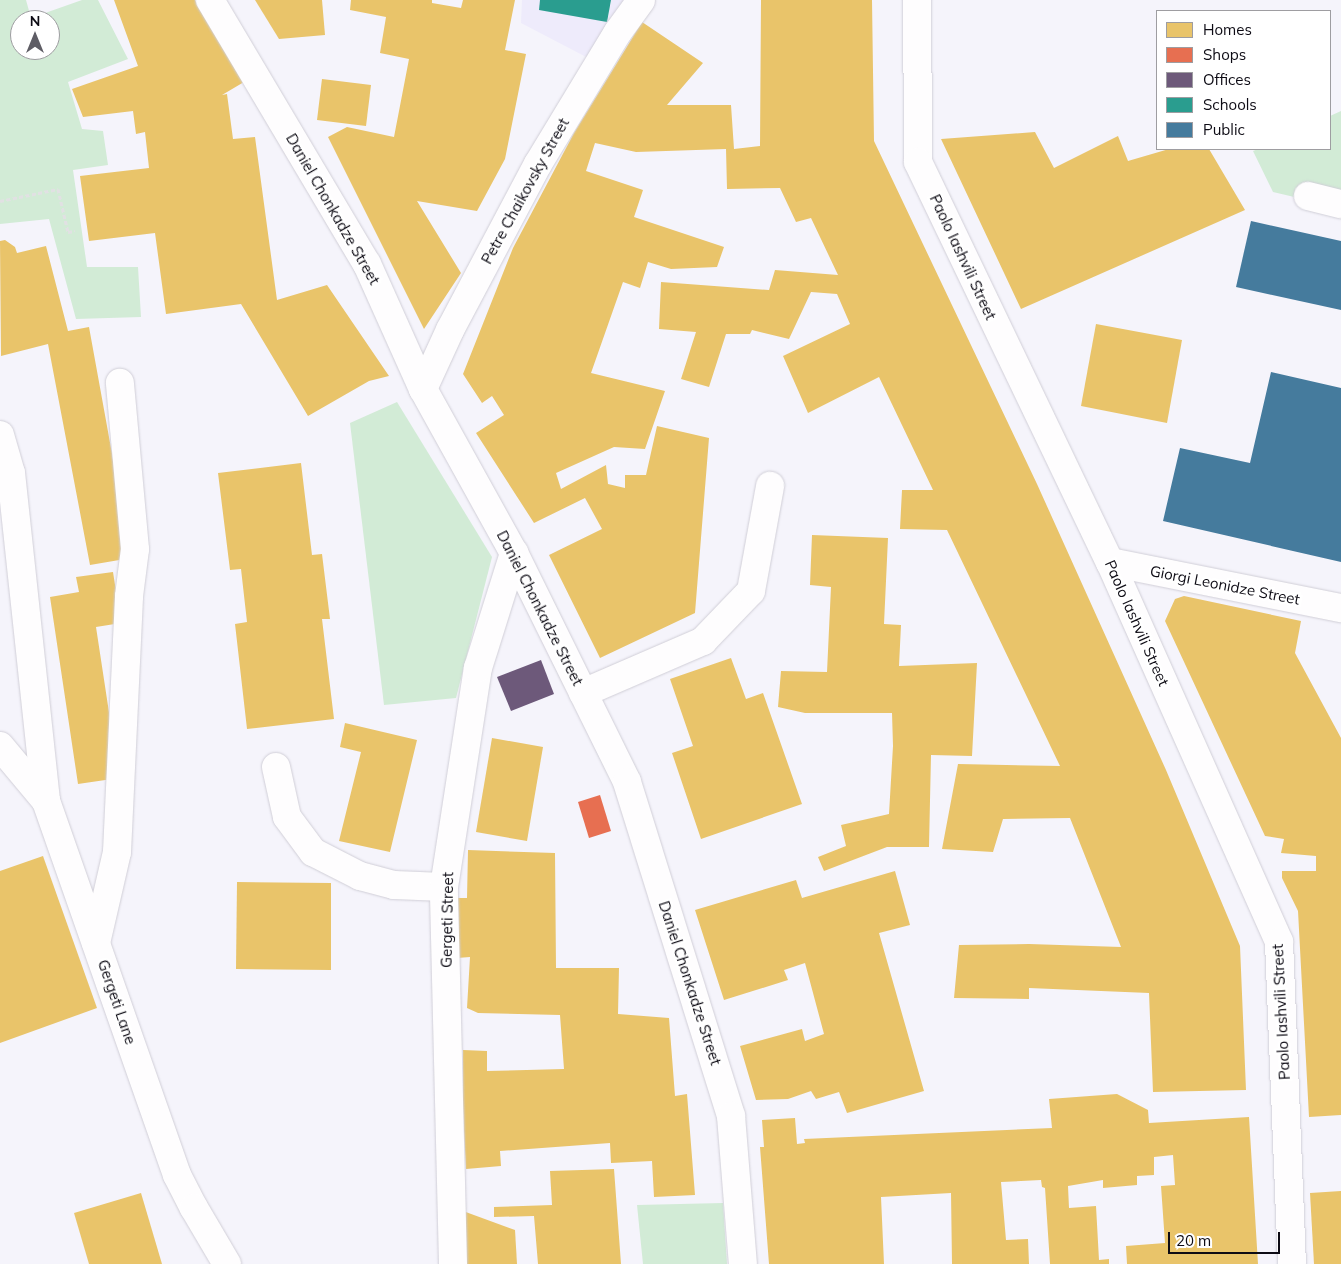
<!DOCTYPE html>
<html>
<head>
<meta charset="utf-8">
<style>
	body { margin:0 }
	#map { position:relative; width:1341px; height:1264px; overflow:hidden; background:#f5f4fb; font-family:Mulish,sans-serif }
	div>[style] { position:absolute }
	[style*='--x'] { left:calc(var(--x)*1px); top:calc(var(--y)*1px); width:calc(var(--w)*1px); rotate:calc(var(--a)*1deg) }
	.built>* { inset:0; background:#eeebfb }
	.green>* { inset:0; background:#d2ebd6 }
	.homes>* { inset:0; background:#e9c46a }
	.shops>* { inset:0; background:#e76f51 }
	.offices>* { inset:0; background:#6d597a }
	.schools>* { inset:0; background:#2a9d8f }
	.public>* { inset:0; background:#457b9d }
	.path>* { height:3px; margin-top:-1.5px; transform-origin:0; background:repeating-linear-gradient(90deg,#e1e1e3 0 4px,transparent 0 6.5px) }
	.roads { filter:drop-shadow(0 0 1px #d0ced7) drop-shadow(0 0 1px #d0ced7) }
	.minor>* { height:28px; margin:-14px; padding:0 14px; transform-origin:14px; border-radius:14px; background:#fefdfe }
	span { translate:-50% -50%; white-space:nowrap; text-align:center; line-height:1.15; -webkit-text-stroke:5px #fff; paint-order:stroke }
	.street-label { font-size:15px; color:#0d0b14 }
	.legend { position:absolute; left:1156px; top:10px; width:175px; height:140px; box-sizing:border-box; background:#fff; border:1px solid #9e9da1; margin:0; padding:6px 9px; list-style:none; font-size:15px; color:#0d0b14 }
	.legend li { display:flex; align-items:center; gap:10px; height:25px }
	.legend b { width:25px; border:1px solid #9e9da1 }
	.north { position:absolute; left:10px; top:10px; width:50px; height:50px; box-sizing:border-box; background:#fff; border:1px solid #9e9da1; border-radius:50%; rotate:0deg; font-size:14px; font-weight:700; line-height:20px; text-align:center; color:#0d0b14 }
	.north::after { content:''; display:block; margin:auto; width:18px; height:22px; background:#5e5d65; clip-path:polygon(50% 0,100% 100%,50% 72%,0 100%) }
	.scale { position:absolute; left:1168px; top:1232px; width:112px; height:22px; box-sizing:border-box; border:2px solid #0d0b14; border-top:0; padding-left:6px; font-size:15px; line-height:18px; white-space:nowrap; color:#0d0b14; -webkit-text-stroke:4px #fff; paint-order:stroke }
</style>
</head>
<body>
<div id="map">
	<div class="built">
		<i style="clip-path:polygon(522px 0,631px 0,592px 60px,521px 23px)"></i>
	</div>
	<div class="green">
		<i style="clip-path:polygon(evenodd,0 0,26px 0,31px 18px,82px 0,98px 0,128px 59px,68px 82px,82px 129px,103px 131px,108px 165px,73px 170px,87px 267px,138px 267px,141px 317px,76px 319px,49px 219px,0 224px,0 0,20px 20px,50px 20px,50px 50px,20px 50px,20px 20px)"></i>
		<i style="clip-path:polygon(1341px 111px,1341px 208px,1273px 192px,1253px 151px,1258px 149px,1330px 149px,1330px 116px)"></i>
		<i style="clip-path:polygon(397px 402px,492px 557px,456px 698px,384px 705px,350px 423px)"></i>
		<i style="clip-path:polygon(723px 1203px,727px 1264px,643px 1264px,637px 1205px)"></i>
	</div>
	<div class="homes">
		<i style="clip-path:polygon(114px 0,195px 0,244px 82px,222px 95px,227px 94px,233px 139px,255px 137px,277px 300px,327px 285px,389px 376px,369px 381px,308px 416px,241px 304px,166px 314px,155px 233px,89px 241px,80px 176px,149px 168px,145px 132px,136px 134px,133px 111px,83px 117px,72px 89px,138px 66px)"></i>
		<i style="clip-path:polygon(255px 0,322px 0,325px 35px,279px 39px)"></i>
		<i style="clip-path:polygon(351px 0,432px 0,432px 3px,461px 8px,463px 0,515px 0,505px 50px,526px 54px,505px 159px,477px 211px,417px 201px,461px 273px,424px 329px,328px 137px,347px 127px,394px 137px,409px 59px,380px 53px,386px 17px,350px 10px)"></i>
		<i style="clip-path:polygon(761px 0,872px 0,874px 141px,1037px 484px,1166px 770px,1240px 946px,1246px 1090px,1153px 1092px,1149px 993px,1029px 988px,1029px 999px,954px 998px,959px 945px,1029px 944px,1121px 947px,1070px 818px,1003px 819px,993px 852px,942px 849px,958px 764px,1060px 766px,947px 530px,900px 529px,902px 490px,933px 490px,879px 377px,808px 413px,783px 356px,850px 324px,837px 294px,811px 292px,789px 339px,752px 330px,750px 334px,726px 334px,709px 387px,681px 379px,696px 332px,659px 329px,661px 282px,769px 290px,775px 270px,838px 275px,811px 218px,796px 222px,780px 188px,727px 189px,726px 149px,636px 152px,595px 143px,586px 171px,643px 190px,634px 217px,724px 247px,717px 267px,671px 269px,648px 262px,640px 288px,623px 282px,591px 373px,665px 391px,645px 449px,614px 447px,556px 473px,561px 489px,606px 465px,608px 484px,625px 488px,625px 475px,646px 475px,657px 426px,709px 438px,695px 613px,600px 658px,549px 555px,602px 529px,585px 498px,534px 523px,476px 433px,504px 415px,492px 396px,482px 403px,463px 374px,513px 248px,574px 133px,642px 22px,703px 63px,667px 105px,731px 105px,734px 149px,760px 146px)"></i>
		<i style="clip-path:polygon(322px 79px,371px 85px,366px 126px,317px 120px)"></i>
		<i style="clip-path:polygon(1035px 132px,1054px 168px,1118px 136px,1128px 161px,1169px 149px,1209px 149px,1245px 210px,1021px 309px,941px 139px)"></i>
		<i style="clip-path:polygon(5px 240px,15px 247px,17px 253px,46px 246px,68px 331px,89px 327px,131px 558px,90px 565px,48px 344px,1px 356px,0 241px)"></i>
		<i style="clip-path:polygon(1096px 324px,1182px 340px,1167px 423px,1081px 406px)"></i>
		<i style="clip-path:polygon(301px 463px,312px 555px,322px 554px,330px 619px,322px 619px,334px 719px,247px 729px,235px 624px,247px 622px,241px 569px,230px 570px,218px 473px)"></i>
		<i style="clip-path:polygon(812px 535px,888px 538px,884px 624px,901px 625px,899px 666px,977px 663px,972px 756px,931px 755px,929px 847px,887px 847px,824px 871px,818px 857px,846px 846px,841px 825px,889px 814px,893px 746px,892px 713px,805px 713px,778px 707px,781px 671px,827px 672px,831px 587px,810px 585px)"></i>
		<i style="clip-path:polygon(113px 572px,121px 623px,96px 627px,119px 778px,78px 784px,50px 597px,79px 592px,76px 577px)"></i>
		<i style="clip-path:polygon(1184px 596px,1301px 621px,1295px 653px,1341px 738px,1341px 1115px,1309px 1117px,1298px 911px,1282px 878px,1282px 871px,1316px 871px,1316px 856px,1281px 853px,1284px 839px,1265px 836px,1165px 621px,1175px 599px)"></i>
		<i style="clip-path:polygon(731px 658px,746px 699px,763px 693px,802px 804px,701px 839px,672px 753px,693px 746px,670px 679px)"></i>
		<i style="clip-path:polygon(345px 723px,417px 740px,390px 852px,339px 841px,361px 752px,340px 747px)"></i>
		<i style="clip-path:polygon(492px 738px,543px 747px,527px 841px,476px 832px)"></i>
		<i style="clip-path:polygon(468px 850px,555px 853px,556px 968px,619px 968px,618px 1014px,669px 1018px,675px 1096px,687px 1094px,695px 1195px,654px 1197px,652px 1161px,611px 1163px,610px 1143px,500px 1151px,501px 1166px,466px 1169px,463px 1111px,463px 1050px,487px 1051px,487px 1071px,564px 1069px,560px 1015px,478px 1013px,467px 1008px,470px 957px,457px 958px,458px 898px,467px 898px)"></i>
		<i style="clip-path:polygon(43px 856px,97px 1008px,0 1043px,0 871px)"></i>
		<i style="clip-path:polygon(895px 871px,910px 925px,879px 933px,924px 1091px,847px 1113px,839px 1092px,816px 1099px,811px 1091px,788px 1099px,756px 1100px,740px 1046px,802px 1029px,805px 1041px,824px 1034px,805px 963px,784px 970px,788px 980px,724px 1000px,695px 910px,796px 880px,802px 898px)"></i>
		<i style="clip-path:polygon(237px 882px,331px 883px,331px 970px,236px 969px)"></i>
		<i style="clip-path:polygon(1117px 1094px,1148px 1110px,1149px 1123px,1249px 1117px,1258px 1264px,1127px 1264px,1126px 1246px,1165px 1243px,1161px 1186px,1175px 1185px,1173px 1155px,1154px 1157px,1154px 1175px,1137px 1176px,1137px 1185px,1103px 1188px,1103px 1180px,1068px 1186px,1069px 1208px,1096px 1206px,1099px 1260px,1109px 1259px,1109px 1264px,1050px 1264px,1045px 1188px,1042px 1187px,1041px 1180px,1001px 1182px,1006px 1240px,1028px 1239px,1029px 1264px,952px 1264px,951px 1193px,881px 1197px,884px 1264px,769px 1264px,760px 1147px,764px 1147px,762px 1120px,795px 1118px,797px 1144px,805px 1143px,804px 1139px,1052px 1128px,1049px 1099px)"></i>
		<i style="clip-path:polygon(614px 1169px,621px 1264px,538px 1264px,534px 1216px,494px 1217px,494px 1207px,552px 1205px,550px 1171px)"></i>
		<i style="clip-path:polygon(1341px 1191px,1341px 1264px,1314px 1264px,1310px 1193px)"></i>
		<i style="clip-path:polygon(141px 1193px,162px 1264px,89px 1264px,74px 1213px)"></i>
		<i style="clip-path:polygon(463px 1211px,515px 1230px,517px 1264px,465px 1264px)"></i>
	</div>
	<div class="shops">
		<i style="clip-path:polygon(600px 795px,611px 831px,589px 838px,578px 802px)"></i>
	</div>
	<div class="offices">
		<i style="clip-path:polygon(541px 660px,554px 694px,511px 711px,497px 677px)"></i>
	</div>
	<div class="schools">
		<i style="clip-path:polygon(540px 0,611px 0,607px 22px,539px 10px)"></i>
	</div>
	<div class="public">
		<i style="clip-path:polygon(1251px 221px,1341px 241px,1341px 310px,1236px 287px)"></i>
		<i style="clip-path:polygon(1271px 372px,1341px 388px,1341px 562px,1163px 521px,1180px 448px,1250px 463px)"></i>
	</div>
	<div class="path">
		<i style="--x:0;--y:201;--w:59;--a:-11.7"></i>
		<i style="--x:58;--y:189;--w:44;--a:76.9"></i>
		<i style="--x:68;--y:232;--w:7;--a:-8"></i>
	</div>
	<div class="roads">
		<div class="minor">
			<i style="--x:210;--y:0;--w:307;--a:59.3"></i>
			<i style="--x:367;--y:264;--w:137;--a:65.9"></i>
			<i style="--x:423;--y:389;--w:188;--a:61"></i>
			<i style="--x:514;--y:553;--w:255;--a:63.7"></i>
			<i style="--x:627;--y:782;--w:350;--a:72.7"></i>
			<i style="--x:731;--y:1116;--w:148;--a:85.4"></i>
			<i style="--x:917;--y:0;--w:162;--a:89.6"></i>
			<i style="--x:918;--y:162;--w:444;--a:64.4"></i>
			<i style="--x:1110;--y:562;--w:416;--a:66"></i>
			<i style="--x:1279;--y:942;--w:322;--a:87.7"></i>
			<i style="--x:1308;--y:196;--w:34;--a:14"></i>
			<i style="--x:423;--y:389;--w:65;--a:-65.4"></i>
			<i style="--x:450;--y:330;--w:188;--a:-62.1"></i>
			<i style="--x:538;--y:164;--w:154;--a:-58.8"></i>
			<i style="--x:618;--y:32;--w:39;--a:-54"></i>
			<i style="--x:0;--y:435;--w:40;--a:74"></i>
			<i style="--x:11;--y:473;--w:330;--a:83.9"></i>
			<i style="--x:1110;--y:562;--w:236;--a:11.3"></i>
			<i style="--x:583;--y:693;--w:131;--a:-23.4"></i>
			<i style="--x:703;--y:641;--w:69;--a:-46.2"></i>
			<i style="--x:751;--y:591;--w:107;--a:-79.7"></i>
			<i style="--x:0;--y:746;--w:72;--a:50.1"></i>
			<i style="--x:46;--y:801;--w:396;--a:70.7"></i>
			<i style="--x:177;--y:1175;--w:37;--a:63"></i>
			<i style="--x:194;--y:1208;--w:65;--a:59.5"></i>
			<i style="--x:276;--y:767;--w:51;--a:77.6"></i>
			<i style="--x:287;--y:817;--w:44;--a:53.4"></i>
			<i style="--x:313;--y:852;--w:53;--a:27.1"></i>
			<i style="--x:360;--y:876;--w:35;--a:15"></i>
			<i style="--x:394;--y:885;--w:50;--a:2.3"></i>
			<i style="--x:96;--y:943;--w:93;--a:-77"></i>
			<i style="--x:117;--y:852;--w:256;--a:-87.3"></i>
			<i style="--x:129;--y:596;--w:47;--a:-82.7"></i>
			<i style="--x:135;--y:549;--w:167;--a:-95.2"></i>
			<i style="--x:453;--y:1264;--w:377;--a:-91.4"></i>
			<i style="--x:444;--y:887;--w:222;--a:-81.2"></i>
			<i style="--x:478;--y:668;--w:121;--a:-72.6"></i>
		</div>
	</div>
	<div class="street-label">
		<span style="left:525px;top:191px;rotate:-61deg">Petre Chaikovsky Street</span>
		<span style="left:333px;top:209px;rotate:60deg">Daniel Chonkadze Street</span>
		<span style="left:963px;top:257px;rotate:65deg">Paolo Iashvili Street</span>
		<span style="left:1225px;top:585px;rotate:11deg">Giorgi Leonidze Street</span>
		<span style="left:540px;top:608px;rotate:63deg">Daniel Chonkadze Street</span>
		<span style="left:1137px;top:623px;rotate:66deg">Paolo Iashvili Street</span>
		<span style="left:447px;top:920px;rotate:-89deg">Gergeti Street</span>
		<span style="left:690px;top:983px;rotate:72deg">Daniel Chonkadze Street</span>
		<span style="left:117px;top:1002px;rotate:71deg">Gergeti Lane</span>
		<span style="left:1281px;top:1012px;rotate:-93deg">Paolo Iashvili Street</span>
	</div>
	<ul class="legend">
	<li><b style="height:14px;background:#e9c46a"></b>Homes</li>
	<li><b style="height:14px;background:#e76f51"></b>Shops</li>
	<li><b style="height:14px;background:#6d597a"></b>Offices</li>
	<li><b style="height:14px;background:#2a9d8f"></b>Schools</li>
	<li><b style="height:14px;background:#457b9d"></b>Public</li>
	</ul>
	<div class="north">N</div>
	<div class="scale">20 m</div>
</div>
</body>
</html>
